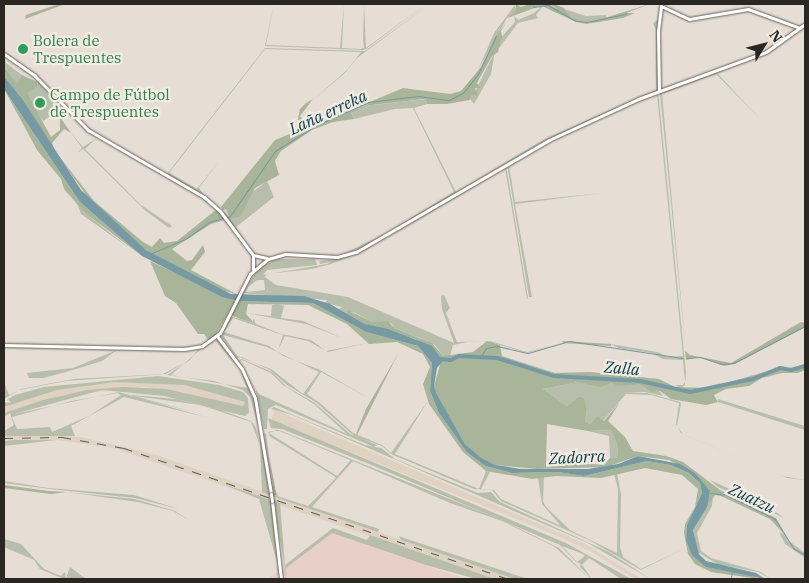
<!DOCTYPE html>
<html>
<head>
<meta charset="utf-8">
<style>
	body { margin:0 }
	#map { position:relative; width:809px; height:583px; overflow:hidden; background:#e6ddd4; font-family:"IBM Plex Serif",serif }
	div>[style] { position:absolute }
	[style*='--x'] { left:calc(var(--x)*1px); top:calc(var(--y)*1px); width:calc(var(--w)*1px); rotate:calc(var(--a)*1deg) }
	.built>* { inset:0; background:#dfd2c2 }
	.industrial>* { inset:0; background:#e8cfc7 }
	.green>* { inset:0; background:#b7bfac }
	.forest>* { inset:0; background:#a8b598 }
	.water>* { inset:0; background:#769aa4 }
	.stream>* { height:1px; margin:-0.5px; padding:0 0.5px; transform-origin:0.5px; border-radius:0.5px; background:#769aa4 }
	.river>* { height:4px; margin:-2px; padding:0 2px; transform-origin:2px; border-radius:2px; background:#769aa4 }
	.roads { filter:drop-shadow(0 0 1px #69625a) drop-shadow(0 0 1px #69625a) }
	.minor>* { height:3px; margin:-1.5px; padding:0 1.5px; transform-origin:1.5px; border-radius:1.5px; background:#fff }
	.rail>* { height:1px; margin-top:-0.5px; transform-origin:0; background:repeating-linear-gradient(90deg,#5f5a54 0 9px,transparent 0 18px) }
	.bridges { filter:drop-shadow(0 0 1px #69625a) drop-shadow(0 0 1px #69625a) }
	.minor-bridge>* { height:3px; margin:-1.5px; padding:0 1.5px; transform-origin:1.5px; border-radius:1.5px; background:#fff }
	.dots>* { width:14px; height:14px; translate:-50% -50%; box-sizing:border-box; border:2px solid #f3ebe1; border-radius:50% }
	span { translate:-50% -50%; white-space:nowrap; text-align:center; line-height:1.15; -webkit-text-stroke:4.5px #f3ebe1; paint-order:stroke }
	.leisure-label { font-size:15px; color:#27864d }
	.left { translate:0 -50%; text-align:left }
	.water-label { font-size:16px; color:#07404d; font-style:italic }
	.frame { position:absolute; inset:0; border:5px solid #2a2723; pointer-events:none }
	.north { position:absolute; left:739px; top:20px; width:50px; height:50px; -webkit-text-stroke:4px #f3ebe1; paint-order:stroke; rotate:54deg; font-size:14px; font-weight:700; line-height:20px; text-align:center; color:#2a2723 }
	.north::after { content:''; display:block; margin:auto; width:18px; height:22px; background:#2a2723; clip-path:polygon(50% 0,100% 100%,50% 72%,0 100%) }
</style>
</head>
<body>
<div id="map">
	<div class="built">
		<i style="clip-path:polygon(141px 381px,184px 385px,245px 402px,243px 406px,143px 387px,63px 395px,4px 413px,4px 407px,57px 390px,97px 383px)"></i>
		<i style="clip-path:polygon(275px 410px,583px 543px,642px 579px,635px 579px,590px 551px,546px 531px,271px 420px)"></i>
		<i style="clip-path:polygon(27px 434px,81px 437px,154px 454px,514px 579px,495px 579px,113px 448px,57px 440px,4px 441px,4px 436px)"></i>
	</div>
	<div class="industrial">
		<i style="clip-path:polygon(332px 533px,466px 579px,267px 579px)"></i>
	</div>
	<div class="green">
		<i style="clip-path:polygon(274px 4px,266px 45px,340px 48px,344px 4px,342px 48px,360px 49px,364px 48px,363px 39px,364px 4px,366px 48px,426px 4px,366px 49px,363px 50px,265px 46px)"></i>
		<i style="clip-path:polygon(430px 4px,357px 58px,345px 73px,313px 100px,347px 70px,361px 52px,265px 49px,169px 173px,197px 189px,219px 161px,199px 188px,204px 195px,167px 174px,265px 48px,365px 51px)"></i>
		<i style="clip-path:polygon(536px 4px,551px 4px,557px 9px,543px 6px,536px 15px,538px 18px,518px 23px,499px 48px,498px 41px,515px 22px,514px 16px,518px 20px,534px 13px,540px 8px)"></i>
		<i style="clip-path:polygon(515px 5px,515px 12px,507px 18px,478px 70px,494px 33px)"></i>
		<i style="clip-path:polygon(564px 9px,586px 16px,606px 15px,606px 20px,588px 23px,576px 21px,567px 15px)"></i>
		<i style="clip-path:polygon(658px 20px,658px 88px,657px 91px,545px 140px,383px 236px,359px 249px,345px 253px,385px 234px,454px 192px,413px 108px,395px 109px,354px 119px,351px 112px,363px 106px,427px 99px,427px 104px,414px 108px,456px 192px,545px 139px,656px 90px,656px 30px,653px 23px)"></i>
		<i style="clip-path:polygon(495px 51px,491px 74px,474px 104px,468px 96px,476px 90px)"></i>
		<i style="clip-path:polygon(4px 56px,6px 63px,22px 75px,17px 83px,4px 67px)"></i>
		<i style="clip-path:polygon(716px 72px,761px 120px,716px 74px,662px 94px,686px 352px,660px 93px)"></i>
		<i style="clip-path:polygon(38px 82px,55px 101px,53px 103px,59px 118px,55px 113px,43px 121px,35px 109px,26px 93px,38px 86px)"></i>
		<i style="clip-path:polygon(658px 93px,659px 100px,686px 373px,685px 385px,681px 388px,675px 385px,683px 385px,685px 382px,683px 360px,663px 359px,652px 353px,618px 348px,611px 344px,657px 352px,668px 357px,683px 356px,657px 94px,555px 138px,509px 165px,515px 202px,602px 193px,515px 204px,532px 297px,529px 297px,508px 170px,509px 164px,554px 138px)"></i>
		<i style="clip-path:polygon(71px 133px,83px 147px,97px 138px,85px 149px,141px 205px,172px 226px,169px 228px,146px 211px,83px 149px,77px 153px,82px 148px)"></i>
		<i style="clip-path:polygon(506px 165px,528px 298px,527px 299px,505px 168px,378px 244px)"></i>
		<i style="clip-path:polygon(267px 181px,274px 197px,236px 227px,246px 244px,224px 214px,225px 212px,230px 219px,240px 217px,250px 194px)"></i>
		<i style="clip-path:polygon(77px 203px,85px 213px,129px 248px,81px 214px)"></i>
		<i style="clip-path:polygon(evenodd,375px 244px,364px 251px,331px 264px,312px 269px,267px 274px,265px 277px,276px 285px,348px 297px,454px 343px,442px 309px,441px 296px,444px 295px,450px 308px,446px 313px,457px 342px,490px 341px,527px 352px,563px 343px,527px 353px,487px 341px,467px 342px,453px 345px,450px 356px,443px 356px,435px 345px,423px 339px,394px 328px,391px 323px,373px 322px,353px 312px,346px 313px,339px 309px,342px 307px,325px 303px,327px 300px,242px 293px,258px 269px,275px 259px,315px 259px,317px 265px,267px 270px,263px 275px,327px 264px,331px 262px,320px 264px,319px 261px,344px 258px,375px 244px,257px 280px,264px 280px,265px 290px,246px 292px,248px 287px,257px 280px)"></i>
		<i style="clip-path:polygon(277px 304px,284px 306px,281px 318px,303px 321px,342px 338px,306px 324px,246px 313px,271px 316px,272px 305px)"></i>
		<i style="clip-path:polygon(evenodd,230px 316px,253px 323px,253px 318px,256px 324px,281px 334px,311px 340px,326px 351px,367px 343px,328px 352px,308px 341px,285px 336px,278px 350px,283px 335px,233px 318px,224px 332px,269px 346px,283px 356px,318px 369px,369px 398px,321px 372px,307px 394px,320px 403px,353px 433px,382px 445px,391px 453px,428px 401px,395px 454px,479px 489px,486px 471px,490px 472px,481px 489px,494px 490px,501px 499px,561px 526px,542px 504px,538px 478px,544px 477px,543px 501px,546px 507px,570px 530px,617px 553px,618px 489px,614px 474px,617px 473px,621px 495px,620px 547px,623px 557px,641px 569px,685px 548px,641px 570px,589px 540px,501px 501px,492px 490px,474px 489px,391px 454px,382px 446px,354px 436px,317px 403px,287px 385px,270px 370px,242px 357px,237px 358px,221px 336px,230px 316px,223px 335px,267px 347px,319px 372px,303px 394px,271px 369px,237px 356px,223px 335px)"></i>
		<i style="clip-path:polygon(evenodd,218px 340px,246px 380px,255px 403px,259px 429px,250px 397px,243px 390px,214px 381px,167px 375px,190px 360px,199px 348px,218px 340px,216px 341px,240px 371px,247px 388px,171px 375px,201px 349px,216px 341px)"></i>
		<i style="clip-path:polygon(117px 350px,102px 361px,66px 372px,43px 378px,29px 378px,27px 373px,73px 368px)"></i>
		<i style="clip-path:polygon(evenodd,242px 359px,272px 372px,287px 387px,315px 403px,350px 434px,377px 445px,374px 447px,276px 405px,268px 409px,267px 429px,264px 429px,256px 390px,238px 361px,242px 359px,242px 360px,271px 373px,283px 385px,314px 404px,347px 434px,259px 394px,239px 362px,242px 360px)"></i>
		<i style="clip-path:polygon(185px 362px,166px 374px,66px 381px,19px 390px,4px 399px,4px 382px,9px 395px,21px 389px,52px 383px,74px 379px,163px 374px)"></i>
		<i style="clip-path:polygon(evenodd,158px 376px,219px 385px,243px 392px,248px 398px,249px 413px,245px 416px,164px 396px,102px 390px,14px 414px,119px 392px,205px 417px,124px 397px,71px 426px,75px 436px,4px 436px,4px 431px,14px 425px,10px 413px,4px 417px,4px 413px,43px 400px,87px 390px,123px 387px,166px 389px,243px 406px,245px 402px,184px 385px,115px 382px,57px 390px,4px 407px,4px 402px,11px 403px,8px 399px,15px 395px,44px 387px,158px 376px,118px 393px,121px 395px,89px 416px,52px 432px,50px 427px,17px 429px,12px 417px,71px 401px,118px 393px)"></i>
		<i style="clip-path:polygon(578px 382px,639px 384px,651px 392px,659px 391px,663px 396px,645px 392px,624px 393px,647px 393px,680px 402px,681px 404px,677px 426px,683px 434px,782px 476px,805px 480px,787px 478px,681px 433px,676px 424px,679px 403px,651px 395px,626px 394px,603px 421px,597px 416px,590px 424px,585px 421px,587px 409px,584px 398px,579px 396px,567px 406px,543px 389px)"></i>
		<i style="clip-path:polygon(131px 395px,154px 397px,176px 399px,196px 404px,203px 405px,218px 409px,248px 420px,253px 423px,256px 428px,260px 445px,260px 433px,270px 495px,262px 492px,260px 445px,251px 422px,201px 405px,134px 396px,205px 415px,134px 397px)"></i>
		<i style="clip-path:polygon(718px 399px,805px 426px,805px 430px,718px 402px)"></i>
		<i style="clip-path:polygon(274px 407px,365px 445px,381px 448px,395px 459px,478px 493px,491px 492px,500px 502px,609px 552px,650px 579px,588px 543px,292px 415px,271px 409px)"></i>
		<i style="clip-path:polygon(evenodd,268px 418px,566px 543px,631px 579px,621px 579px,589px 558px,582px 565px,592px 579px,580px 567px,581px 564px,576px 562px,560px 545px,374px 466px,282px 429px,271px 428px,268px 418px,562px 546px,583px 554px,585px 556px,577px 562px,562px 546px)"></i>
		<i style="clip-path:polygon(evenodd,279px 430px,504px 521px,559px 548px,590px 579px,555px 547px,502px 521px,450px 503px,353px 461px,312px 507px,379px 529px,378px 532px,272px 496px,264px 433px,270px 436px,268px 432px,279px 430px,277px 430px,350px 460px,350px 461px,337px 476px,269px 433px,277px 430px,279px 430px,266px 434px,334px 476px,336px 478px,308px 506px,274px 495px,266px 434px)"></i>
		<i style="clip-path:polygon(611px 430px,618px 447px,617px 458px,610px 458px,609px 436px,588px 431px)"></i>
		<i style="clip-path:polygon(15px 440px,57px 440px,4px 446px,4px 441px)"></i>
		<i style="clip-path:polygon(710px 480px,769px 507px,784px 518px,718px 487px)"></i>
		<i style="clip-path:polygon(4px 481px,48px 488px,134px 495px,179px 509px,135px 498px,50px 489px,4px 483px)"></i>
		<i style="clip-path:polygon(223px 484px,280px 503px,285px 565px,333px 528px,367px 540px,370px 535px,495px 579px,476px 579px,426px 565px,332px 533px,286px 568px,287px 579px,273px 501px,279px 570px,277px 571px,278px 565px,259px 499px)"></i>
		<i style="clip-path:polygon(66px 492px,135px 499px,175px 511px,190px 521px,173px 511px,138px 502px)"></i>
		<i style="clip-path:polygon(713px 497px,712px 506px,697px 533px,701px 551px,711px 558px,761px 572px,771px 579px,758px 572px,717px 564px,698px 552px,693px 530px)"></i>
		<i style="clip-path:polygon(778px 521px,789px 541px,805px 553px,805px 558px,785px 544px,779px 532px,785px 535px)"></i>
		<i style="clip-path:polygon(399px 536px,404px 538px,528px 579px,514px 579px,401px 540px)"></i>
		<i style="clip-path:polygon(4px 539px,21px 544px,44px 569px,61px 576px,65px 572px,66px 579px,70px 567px,86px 579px,64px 579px,40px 569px,34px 560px,4px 547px)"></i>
	</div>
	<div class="forest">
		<i style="clip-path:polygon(59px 4px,65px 4px,25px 19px,26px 15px)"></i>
		<i style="clip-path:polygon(516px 4px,521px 7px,530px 4px,540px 6px,507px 18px,515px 12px)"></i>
		<i style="clip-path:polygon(543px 4px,557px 9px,551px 4px,554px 4px,564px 8px,571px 18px,588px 23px,650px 4px,626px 13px,635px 13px,623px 18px,586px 24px,574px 21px,544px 7px)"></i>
		<i style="clip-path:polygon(506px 23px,501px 31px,502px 36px,498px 52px,492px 56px,477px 83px,481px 88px,475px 88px,478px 96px,471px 94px,470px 100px,447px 104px,427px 104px,427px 100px,424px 99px,363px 106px,351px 113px,354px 119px,333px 122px,312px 130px,281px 151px,275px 161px,279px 175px,255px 188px,240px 217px,230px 219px,226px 209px,223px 210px,221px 207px,275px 140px,302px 129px,298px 119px,300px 109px,306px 103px,313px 99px,300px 116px,308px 128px,403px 88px,450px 94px,461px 91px,481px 67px,495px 37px)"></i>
		<i style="clip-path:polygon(4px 67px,17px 83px,22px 75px,37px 82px,38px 86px,27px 93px,51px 137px,60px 130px,60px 117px,71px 133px,64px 129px,52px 143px,55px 151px,94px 201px,143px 242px,152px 247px,160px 238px,164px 243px,177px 241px,217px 209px,225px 220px,211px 224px,172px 249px,187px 261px,192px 260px,203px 245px,205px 252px,191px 270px,238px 295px,213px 287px,146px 250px,89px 199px,51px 146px,23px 100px,4px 76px)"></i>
		<i style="clip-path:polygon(4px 89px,80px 202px,142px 256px,85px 213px,64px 189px,61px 179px,37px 150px)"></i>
		<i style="clip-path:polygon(150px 261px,235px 301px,215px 336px,209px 341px,204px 334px,198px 334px,176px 303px,165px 296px)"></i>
		<i style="clip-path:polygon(238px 301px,313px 303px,366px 332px,418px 346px,432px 363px,430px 391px,439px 413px,457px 438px,486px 466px,512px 473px,558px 472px,584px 476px,647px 461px,671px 465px,689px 473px,700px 483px,702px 493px,687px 525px,686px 540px,706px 567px,750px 575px,759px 579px,711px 572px,695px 564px,688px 554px,684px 533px,685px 524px,695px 507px,698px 489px,682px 475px,645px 468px,601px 478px,556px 476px,532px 479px,486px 471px,463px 452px,429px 404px,423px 384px,430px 367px,423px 354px,397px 342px,369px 344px,347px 324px,308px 305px,248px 304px,246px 314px,254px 323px,240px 319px,231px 315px)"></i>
		<i style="clip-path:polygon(evenodd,349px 311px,373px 322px,388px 321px,394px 328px,432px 343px,443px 356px,473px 352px,487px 341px,500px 345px,502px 356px,555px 373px,590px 372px,659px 379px,675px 387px,709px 388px,781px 367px,792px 368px,805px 364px,805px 370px,798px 373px,782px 373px,762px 378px,749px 386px,726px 389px,714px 395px,718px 402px,706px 405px,671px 399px,660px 391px,651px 392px,639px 384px,619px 386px,611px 383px,600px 387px,578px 382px,543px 389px,567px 406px,579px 396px,584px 398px,587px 409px,585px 421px,590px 424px,597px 416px,604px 421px,620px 402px,608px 421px,625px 437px,633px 451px,666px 456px,683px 462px,720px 490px,776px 518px,785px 535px,770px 519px,721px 496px,715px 495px,698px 521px,710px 493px,695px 473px,669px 460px,638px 456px,606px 467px,537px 469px,495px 465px,481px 459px,465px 444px,436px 395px,434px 386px,442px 358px,415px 339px,365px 324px,346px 313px,349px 311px,547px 424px,588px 431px,611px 430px,618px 447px,617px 458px,610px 458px,604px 465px,577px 463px,546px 466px,547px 424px)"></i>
		<i style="clip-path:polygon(801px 322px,805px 323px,805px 327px,734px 364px,724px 366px,699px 357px,686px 360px,685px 351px,690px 355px,731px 363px)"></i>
		<i style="clip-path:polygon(562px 341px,611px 344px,611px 346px,563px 343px)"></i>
		<i style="clip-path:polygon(398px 354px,357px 435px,356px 434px,366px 409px)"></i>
		<i style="clip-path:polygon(269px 456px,276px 492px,278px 496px,274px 495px)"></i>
		<i style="clip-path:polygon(4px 485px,48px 491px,66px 492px,51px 494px,4px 488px)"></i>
	</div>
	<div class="water">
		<i style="clip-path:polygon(4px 76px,23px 100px,81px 190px,146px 250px,231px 294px,304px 296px,330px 304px,365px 324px,388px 329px,432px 346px,443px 361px,437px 368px,434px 386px,437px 395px,465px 444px,481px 458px,495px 465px,521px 469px,588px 469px,618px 464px,638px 456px,680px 464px,695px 473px,710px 491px,707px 507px,693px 530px,699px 554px,706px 561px,756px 573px,765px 579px,706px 567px,692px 555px,686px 540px,687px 525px,702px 493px,700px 483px,689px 473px,671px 465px,647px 461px,584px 476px,558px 472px,512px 473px,486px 466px,467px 452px,439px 413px,430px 391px,432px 363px,418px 346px,366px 332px,313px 303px,238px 301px,222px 297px,142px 256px,80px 202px,4px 89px)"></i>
	</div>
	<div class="stream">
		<i style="--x:533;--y:7;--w:15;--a:-8"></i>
		<i style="--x:548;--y:5;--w:32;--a:30"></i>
		<i style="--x:576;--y:21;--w:11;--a:5"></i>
		<i style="--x:587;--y:22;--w:40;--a:-12"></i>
		<i style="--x:152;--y:253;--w:38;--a:-23"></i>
		<i style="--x:187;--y:238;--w:27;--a:-36"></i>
		<i style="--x:209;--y:222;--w:22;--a:-16"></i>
		<i style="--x:230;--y:216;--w:79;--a:-55.3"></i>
		<i style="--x:275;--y:151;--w:47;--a:-32"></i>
		<i style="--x:315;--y:126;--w:58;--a:-24.4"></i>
		<i style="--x:368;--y:102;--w:51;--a:-6.7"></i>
		<i style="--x:419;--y:96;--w:30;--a:8"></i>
		<i style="--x:449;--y:100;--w:16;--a:-27"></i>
		<i style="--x:463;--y:93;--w:24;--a:-52"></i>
		<i style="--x:478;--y:74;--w:42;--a:-64.7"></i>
		<i style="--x:481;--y:356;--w:9;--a:-58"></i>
		<i style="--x:486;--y:348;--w:11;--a:-10"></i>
		<i style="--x:497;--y:346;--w:32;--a:13"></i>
		<i style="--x:528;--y:353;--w:43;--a:-16.3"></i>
		<i style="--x:569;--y:341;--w:115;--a:8.5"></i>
		<i style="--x:687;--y:358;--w:13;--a:-4"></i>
		<i style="--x:700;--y:357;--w:22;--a:18"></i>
		<i style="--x:721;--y:364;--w:13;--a:-4"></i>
		<i style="--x:734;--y:363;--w:80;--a:-27.5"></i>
		<i style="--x:710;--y:493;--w:17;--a:7"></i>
		<i style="--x:727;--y:495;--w:54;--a:26.6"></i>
		<i style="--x:775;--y:519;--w:34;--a:58"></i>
		<i style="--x:793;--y:548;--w:14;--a:30"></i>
		<i style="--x:731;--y:579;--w:9;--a:-84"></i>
	</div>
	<div class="river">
		<i style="--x:439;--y:359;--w:12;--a:5"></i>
		<i style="--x:451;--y:360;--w:9;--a:-27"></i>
		<i style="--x:459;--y:356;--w:38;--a:3"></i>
		<i style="--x:497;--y:358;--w:60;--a:17.5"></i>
		<i style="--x:554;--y:376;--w:86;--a:3.3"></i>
		<i style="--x:640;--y:381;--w:51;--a:12.4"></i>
		<i style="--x:690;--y:392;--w:64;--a:-11.7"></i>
		<i style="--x:753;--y:379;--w:29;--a:-22"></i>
		<i style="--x:780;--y:368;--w:11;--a:10"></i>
		<i style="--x:791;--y:370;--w:15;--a:-16"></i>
	</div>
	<div class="roads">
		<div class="minor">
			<i style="--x:4;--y:54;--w:38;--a:35"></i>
			<i style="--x:35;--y:76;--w:76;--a:45.5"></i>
			<i style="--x:88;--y:130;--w:134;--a:30"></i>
			<i style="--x:204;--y:197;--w:21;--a:41"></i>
			<i style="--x:220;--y:211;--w:55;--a:53.1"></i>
			<i style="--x:253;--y:255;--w:14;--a:12"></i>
			<i style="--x:659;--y:91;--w:60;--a:-91"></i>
			<i style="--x:658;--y:31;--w:25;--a:-83"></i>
			<i style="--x:661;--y:6;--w:31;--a:25"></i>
			<i style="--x:689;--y:19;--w:60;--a:-9.6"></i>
			<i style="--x:748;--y:9;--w:55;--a:20.1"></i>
			<i style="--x:253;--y:255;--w:14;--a:90"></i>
			<i style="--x:217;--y:336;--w:41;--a:52.9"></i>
			<i style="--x:242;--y:369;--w:32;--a:66"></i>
			<i style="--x:255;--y:398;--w:97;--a:80.5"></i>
			<i style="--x:4;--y:345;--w:180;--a:1.3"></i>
			<i style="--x:184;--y:349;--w:18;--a:-9"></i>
			<i style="--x:202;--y:346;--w:22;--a:-36"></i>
			<i style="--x:220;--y:333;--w:66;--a:-63"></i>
			<i style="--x:250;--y:274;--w:23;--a:-40"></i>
			<i style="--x:268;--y:259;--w:18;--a:-16"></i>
			<i style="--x:285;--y:254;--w:52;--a:3.3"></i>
			<i style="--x:337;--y:257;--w:20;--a:-15"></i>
			<i style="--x:356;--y:252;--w:223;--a:-30.1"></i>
			<i style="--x:549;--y:140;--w:98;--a:-24.7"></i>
			<i style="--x:638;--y:99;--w:136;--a:-20.2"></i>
			<i style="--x:766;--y:52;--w:48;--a:-35.7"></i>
			<i style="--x:272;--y:501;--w:79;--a:83.4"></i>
		</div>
	</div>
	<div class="rail">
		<i style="--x:4;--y:438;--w:58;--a:-1"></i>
		<i style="--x:62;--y:437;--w:63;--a:10.1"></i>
		<i style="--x:124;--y:448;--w:407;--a:18.8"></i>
	</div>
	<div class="bridges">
		<div class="minor-bridge">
			<i style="--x:271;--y:494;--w:7;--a:82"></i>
		</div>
	</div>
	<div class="dots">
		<i style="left:23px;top:49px;background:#2e9e5b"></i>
		<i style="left:40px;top:103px;background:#2e9e5b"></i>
	</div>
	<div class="leisure-label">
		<span class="left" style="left:33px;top:49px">Bolera de<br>Trespuentes</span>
		<span class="left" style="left:50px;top:103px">Campo de Fútbol<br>de Trespuentes</span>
	</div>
	<div class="water-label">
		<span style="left:328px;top:112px;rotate:-25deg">Laña erreka</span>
		<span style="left:622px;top:368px;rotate:5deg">Zalla</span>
		<span style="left:577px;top:457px;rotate:-3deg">Zadorra</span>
		<span style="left:752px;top:498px;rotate:25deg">Zuatzu</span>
	</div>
	<div class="frame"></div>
	<div class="north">N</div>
</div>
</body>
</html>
